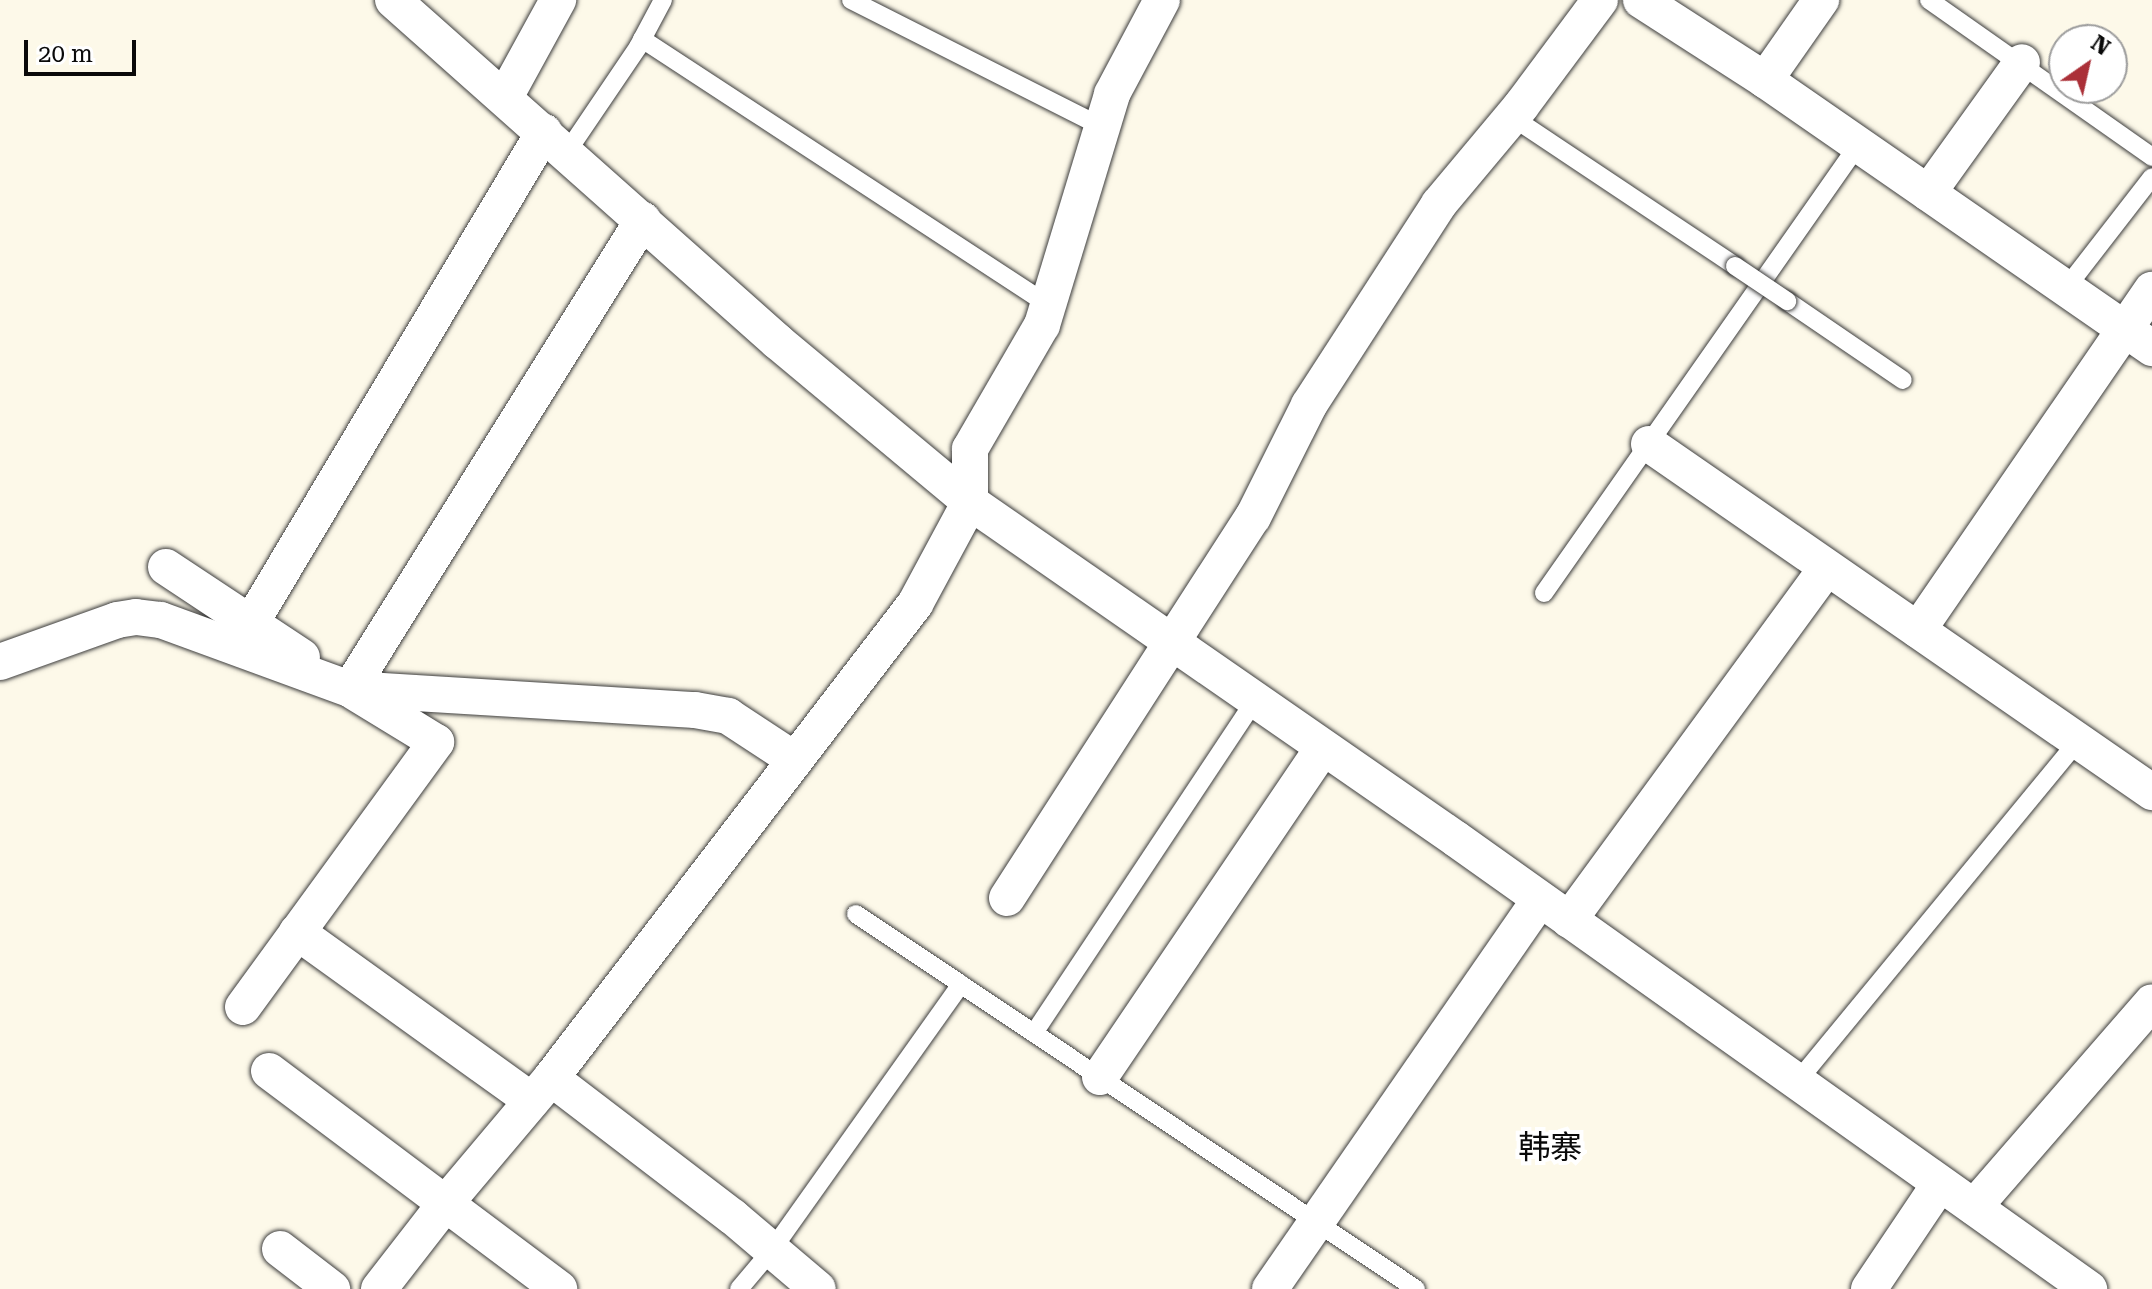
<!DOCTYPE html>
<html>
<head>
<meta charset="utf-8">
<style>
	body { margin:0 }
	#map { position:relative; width:2152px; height:1289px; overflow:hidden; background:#fdf9e9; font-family:"Roboto Serif","Noto Sans SC",serif }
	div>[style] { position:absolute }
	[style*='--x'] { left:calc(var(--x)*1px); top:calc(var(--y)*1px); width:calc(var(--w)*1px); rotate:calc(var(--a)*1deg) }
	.roads { filter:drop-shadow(0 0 2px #3d3d3d) drop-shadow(0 0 2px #3d3d3d) }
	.service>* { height:18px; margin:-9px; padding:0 9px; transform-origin:9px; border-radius:9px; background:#fff }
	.minor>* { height:36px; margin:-18px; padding:0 18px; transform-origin:18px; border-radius:18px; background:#fff }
	.bridges { filter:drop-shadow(0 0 2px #3d3d3d) drop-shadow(0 0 2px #3d3d3d) }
	.service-bridge>* { height:18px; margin:-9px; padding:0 9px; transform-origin:9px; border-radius:9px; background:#fff }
	span { translate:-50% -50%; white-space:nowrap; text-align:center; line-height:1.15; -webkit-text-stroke:8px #fff; paint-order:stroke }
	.quarter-label { font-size:32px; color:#0a0a0a }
	.north { position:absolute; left:2048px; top:24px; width:80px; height:80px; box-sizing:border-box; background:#fff; border:2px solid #9d9d9d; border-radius:50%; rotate:34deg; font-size:22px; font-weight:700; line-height:32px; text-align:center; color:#0a0a0a }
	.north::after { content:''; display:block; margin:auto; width:28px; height:36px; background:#ab3038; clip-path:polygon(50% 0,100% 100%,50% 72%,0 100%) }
	.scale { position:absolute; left:24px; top:40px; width:112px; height:36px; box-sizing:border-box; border:4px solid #0a0a0a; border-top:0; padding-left:10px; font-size:24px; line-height:28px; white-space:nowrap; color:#0a0a0a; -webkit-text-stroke:6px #fff; paint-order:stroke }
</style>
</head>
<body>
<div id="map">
	<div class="roads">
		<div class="service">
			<i style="--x:851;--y:0;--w:281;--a:26.8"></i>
			<i style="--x:1929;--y:0;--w:273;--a:35.1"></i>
			<i style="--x:642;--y:39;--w:485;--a:33.2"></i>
			<i style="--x:1512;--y:117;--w:268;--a:33.7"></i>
			<i style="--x:567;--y:152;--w:127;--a:-55.9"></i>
			<i style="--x:638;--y:47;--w:53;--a:-62"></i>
			<i style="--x:2066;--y:288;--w:140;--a:-52.2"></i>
			<i style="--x:1787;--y:301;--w:140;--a:34.3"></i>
			<i style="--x:1544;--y:593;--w:547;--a:-54.97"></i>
			<i style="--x:856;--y:914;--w:674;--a:33.81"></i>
			<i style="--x:1034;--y:1033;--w:400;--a:-56.4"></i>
			<i style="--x:1796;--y:1083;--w:443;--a:-50.5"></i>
			<i style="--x:739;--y:1289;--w:51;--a:-49.8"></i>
			<i style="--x:772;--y:1250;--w:326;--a:-54.6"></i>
		</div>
		<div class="minor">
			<i style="--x:393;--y:0;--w:515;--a:41.62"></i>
			<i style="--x:778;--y:342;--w:250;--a:39.8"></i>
			<i style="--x:970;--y:502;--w:591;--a:34.74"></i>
			<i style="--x:1456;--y:839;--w:777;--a:35.41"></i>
			<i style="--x:1641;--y:0;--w:148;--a:32.8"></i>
			<i style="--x:1765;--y:80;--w:471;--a:34.7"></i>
			<i style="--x:1765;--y:80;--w:98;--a:-55"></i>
			<i style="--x:505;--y:97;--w:111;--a:-61.3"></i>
			<i style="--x:1928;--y:193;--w:161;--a:-54.3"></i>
			<i style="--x:1649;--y:444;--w:612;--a:34.68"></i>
			<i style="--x:166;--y:567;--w:163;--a:33.5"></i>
			<i style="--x:251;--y:623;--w:572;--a:-59.17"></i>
			<i style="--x:1918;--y:630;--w:413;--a:-55.5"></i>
			<i style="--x:0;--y:662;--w:124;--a:-19.7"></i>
			<i style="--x:117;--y:620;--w:19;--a:-9"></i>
			<i style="--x:136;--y:617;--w:25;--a:7"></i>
			<i style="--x:161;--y:620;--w:201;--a:20.1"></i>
			<i style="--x:350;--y:689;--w:346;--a:3.5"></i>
			<i style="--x:695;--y:710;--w:34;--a:10"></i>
			<i style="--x:728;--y:716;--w:80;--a:33.3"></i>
			<i style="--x:350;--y:689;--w:553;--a:-58.01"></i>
			<i style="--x:1007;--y:898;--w:454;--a:-57.2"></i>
			<i style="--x:1253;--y:517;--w:125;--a:-63.4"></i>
			<i style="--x:1309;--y:405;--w:239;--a:-57.1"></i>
			<i style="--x:1439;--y:204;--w:128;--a:-50.1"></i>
			<i style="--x:1521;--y:106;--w:132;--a:-53.3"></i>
			<i style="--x:1569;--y:920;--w:436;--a:-53.8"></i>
			<i style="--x:297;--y:932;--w:289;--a:35.7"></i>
			<i style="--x:243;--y:1007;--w:328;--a:-53.9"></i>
			<i style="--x:436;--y:742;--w:96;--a:-148.6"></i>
			<i style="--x:269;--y:1071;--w:363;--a:36.9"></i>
			<i style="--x:1100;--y:1077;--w:397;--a:-55.9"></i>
			<i style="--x:551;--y:1078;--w:229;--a:37.4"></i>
			<i style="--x:733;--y:1217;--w:111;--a:40.3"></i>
			<i style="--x:1974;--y:1207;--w:271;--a:-49"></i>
			<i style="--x:280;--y:1249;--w:66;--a:37.6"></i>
			<i style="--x:379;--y:1289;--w:108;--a:-52.2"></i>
			<i style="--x:445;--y:1204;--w:165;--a:-49.9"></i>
			<i style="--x:551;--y:1078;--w:598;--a:-52.48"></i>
			<i style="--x:915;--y:604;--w:116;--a:-61.7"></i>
			<i style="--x:970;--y:502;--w:53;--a:-90"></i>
			<i style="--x:970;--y:449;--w:143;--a:-59.9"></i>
			<i style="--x:1042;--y:325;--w:241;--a:-73.1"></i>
			<i style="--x:1112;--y:94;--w:106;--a:-62"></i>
			<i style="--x:1270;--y:1289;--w:474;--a:-55.3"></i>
			<i style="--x:1869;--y:1289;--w:125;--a:-56.1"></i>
		</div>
	</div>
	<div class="bridges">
		<div class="service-bridge">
			<i style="--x:1735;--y:266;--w:63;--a:33.9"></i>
		</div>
	</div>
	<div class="quarter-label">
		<span style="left:1550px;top:1147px">韩寨</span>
	</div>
	<div class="north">N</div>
	<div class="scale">20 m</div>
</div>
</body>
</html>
